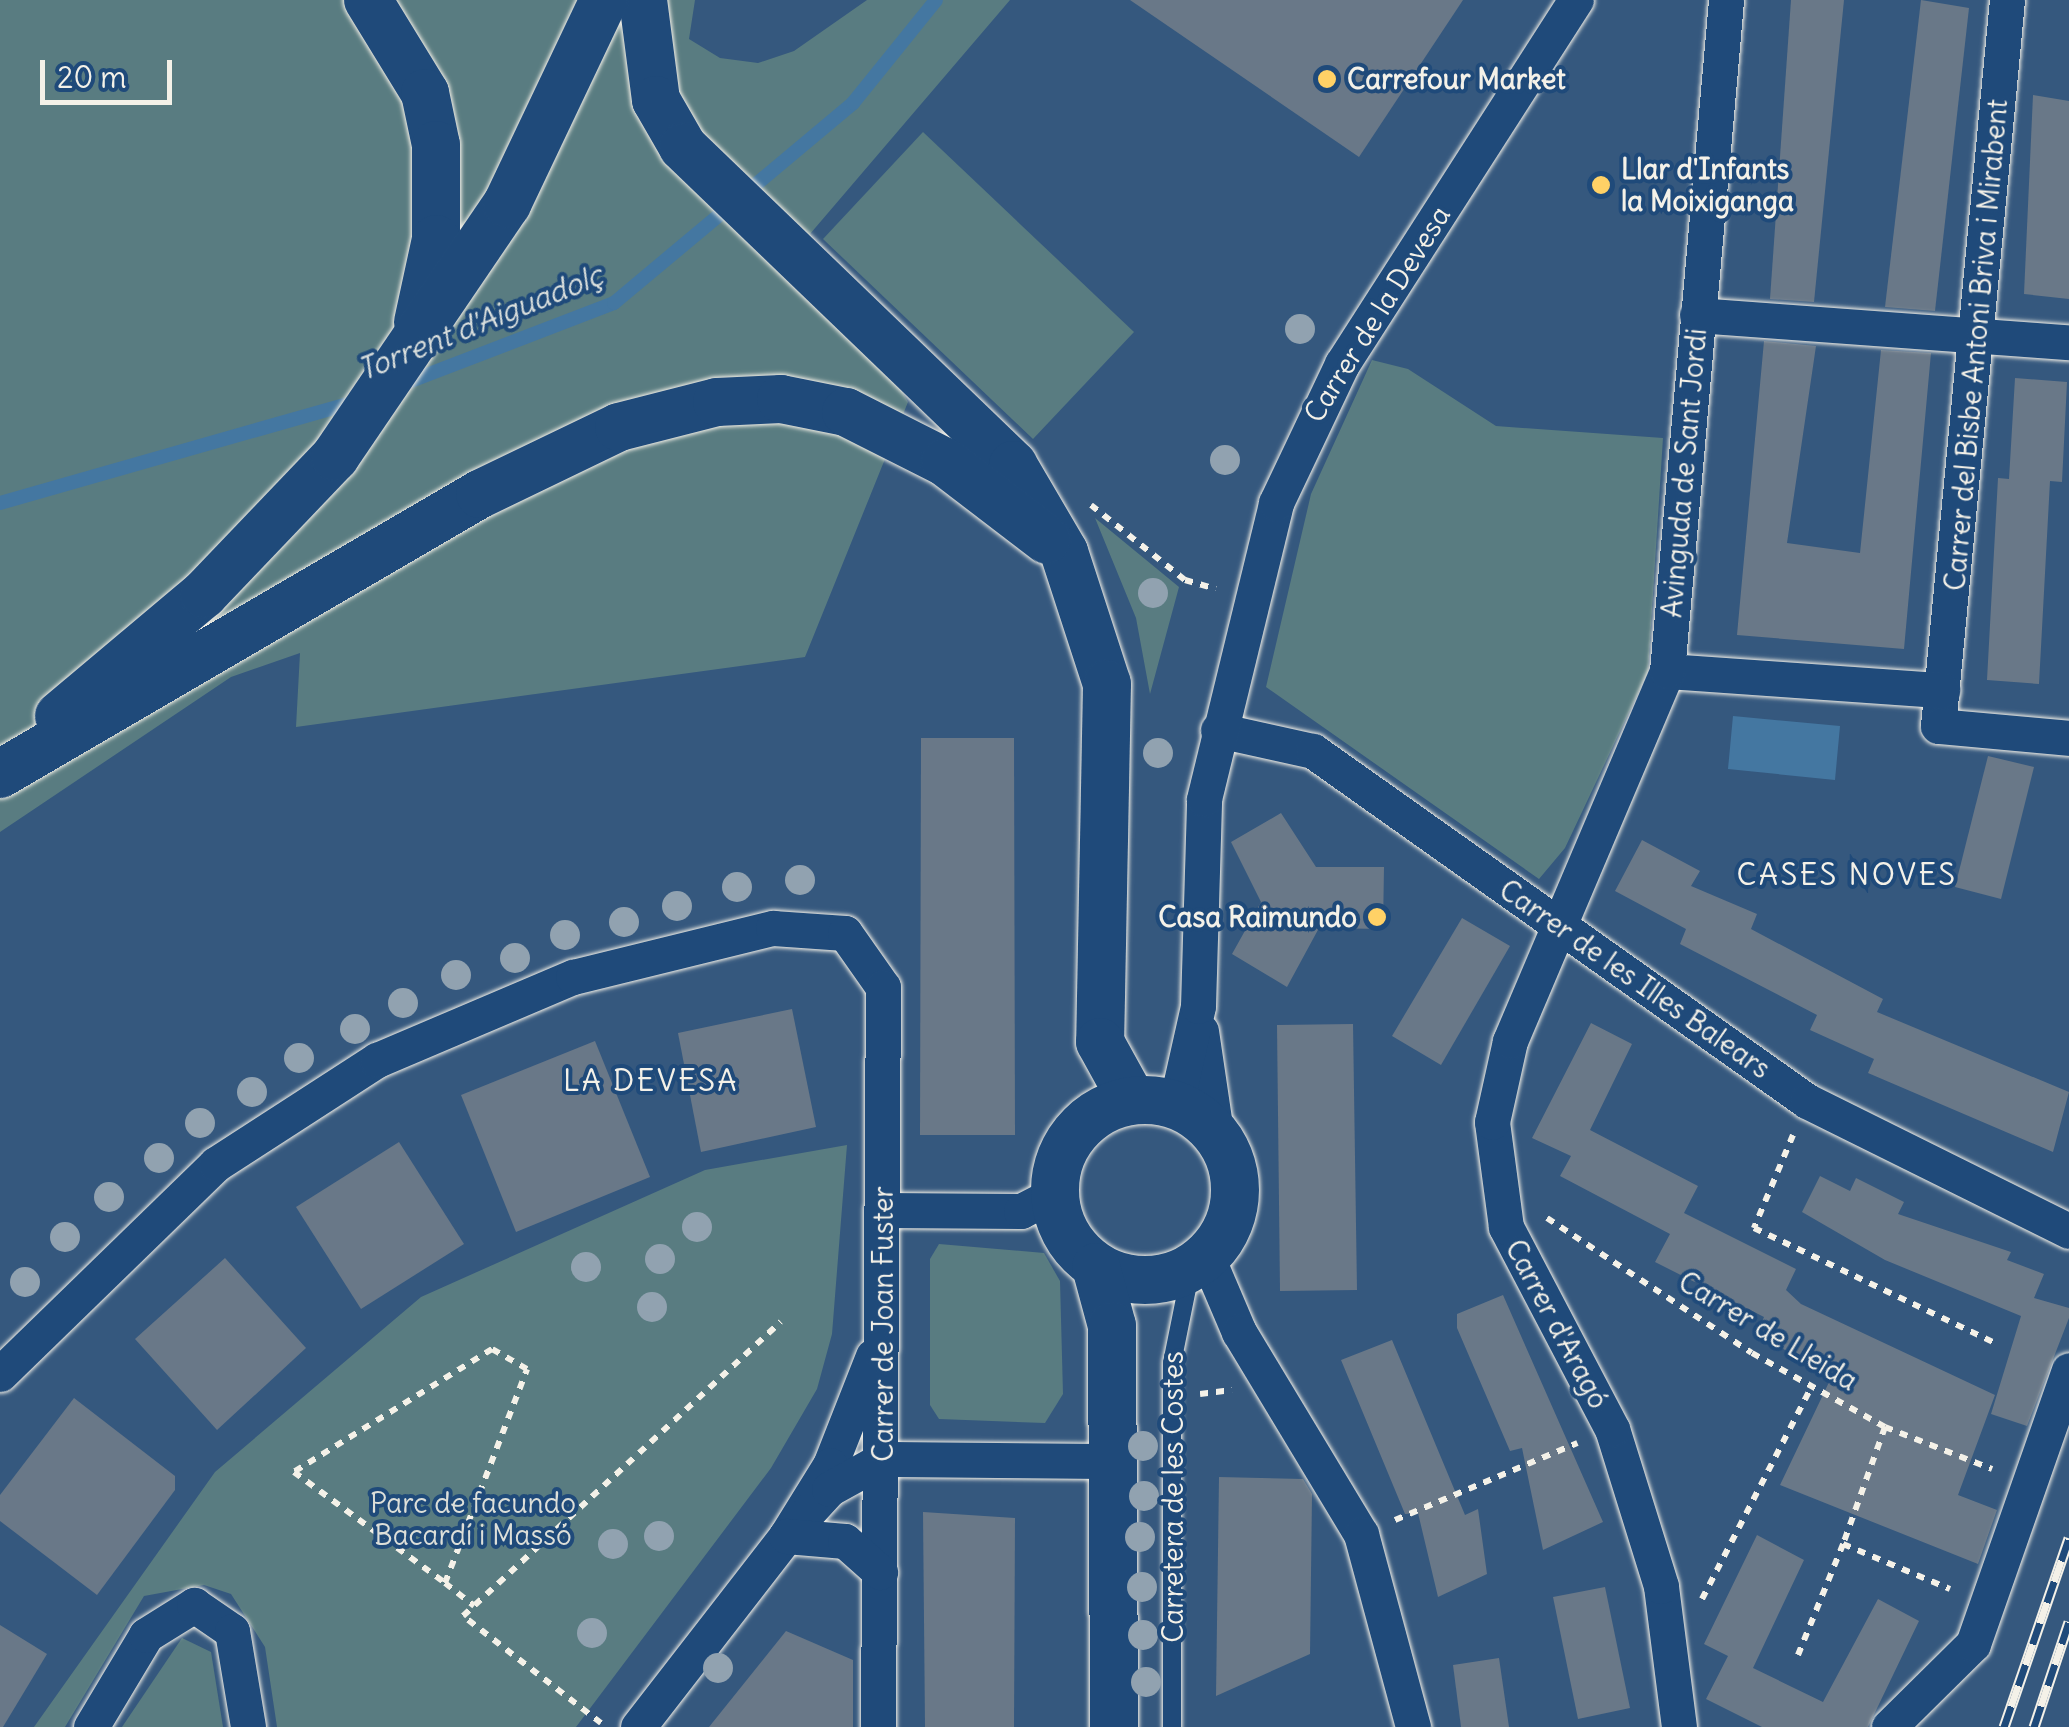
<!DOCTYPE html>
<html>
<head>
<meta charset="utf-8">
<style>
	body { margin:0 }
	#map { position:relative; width:2069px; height:1727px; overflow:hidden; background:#35587e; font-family:Delius,sans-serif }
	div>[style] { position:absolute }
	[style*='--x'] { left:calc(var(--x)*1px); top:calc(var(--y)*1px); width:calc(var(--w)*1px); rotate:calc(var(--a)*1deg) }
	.green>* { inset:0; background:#597c81 }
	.water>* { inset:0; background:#4477a1 }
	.stream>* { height:14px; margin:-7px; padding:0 7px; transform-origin:7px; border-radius:7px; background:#4477a1 }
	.building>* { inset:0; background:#697888 }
	.path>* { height:6px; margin-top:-3px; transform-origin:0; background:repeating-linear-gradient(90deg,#f4f1e8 0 8px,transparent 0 16px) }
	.roads { filter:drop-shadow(0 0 2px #f4f1e8) drop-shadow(0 0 2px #f4f1e8) }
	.lane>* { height:18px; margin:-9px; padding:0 9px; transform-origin:9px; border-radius:9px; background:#1f4a7a }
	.street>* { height:35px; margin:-17.5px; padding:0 17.5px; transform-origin:17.5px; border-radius:17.5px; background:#1f4a7a }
	.secondary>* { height:48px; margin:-24px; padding:0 24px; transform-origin:24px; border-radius:24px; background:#1f4a7a }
	.secondary>.ring { margin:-24px; padding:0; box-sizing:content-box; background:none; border:48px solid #1f4a7a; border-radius:50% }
	.rail>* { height:11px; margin-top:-5.5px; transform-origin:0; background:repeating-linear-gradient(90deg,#1f4a7a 0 22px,#f4f1e8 0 44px); box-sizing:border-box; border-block:2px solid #f4f1e8 }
	.trees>* { width:30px; height:30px; margin:-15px; border-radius:50%; background:#91a2b0 }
	.dots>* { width:28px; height:28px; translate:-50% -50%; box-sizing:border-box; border:5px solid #1f4a7a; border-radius:50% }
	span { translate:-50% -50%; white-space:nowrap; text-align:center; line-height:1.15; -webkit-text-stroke:8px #1f4a7a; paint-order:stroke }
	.poi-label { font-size:28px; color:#f4f1e8; font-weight:700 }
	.left { translate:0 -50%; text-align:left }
	.right { translate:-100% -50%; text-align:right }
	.street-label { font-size:28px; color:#f4f1e8 }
	.park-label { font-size:28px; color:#dddfd9 }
	.water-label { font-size:30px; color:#dadfdd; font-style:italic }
	.neighbourhood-label { font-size:30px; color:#f4f1e8; letter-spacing:2.5px }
	.scale { position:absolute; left:40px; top:60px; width:132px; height:45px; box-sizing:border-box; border:5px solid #f4f1e8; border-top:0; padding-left:12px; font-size:30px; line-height:35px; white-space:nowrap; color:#f4f1e8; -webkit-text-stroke:8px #1f4a7a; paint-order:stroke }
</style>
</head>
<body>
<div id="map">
	<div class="green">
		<i style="clip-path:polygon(0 0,695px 0,689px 39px,720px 58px,758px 63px,794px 51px,867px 0,1010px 0,810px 234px,908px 402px,805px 657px,296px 727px,300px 653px,231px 677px,0 832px)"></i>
		<i style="clip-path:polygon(923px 132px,1134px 332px,1033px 439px,823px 239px)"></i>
		<i style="clip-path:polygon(1372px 360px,1408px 369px,1496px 426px,1663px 438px,1648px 672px,1565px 848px,1539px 879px,1266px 687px,1311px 494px)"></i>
		<i style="clip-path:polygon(1095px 518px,1179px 587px,1150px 694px,1136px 618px)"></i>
		<i style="clip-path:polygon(847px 1145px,832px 1334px,817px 1389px,771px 1468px,576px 1727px,277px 1727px,265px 1647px,231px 1594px,204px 1585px,144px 1596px,65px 1727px,34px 1727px,215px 1472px,421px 1297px,705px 1170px)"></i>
		<i style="clip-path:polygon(939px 1244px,1044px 1253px,1060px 1281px,1063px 1394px,1045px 1423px,939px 1419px,930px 1405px,930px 1259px)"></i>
		<i style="clip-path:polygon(182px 1638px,211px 1652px,223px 1727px,122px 1727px)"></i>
	</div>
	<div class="water">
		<i style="clip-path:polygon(1733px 716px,1840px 726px,1835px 780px,1728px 769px)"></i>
	</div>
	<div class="stream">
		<i style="--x:403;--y:384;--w:226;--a:-21"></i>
		<i style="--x:614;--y:303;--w:312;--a:-39.9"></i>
		<i style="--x:853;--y:103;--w:132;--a:-51.1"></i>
		<i style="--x:0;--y:503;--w:369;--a:-15.9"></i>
	</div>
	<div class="building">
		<i style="clip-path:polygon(1130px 0,1463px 0,1359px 157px)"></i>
		<i style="clip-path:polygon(1791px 0,1844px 0,1814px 302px,1770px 299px)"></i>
		<i style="clip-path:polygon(1921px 0,1969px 8px,1935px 311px,1885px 307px)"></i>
		<i style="clip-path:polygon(2033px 95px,2069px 101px,2069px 299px,2024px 294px)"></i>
		<i style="clip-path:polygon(1764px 341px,1816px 346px,1787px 543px,1860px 553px,1881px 350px,1931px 353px,1904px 649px,1737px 635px)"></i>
		<i style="clip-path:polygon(2015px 378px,2067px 382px,2062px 482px,2050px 481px,2039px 684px,1987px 680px,1998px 478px,2009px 479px)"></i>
		<i style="clip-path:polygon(921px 738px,1014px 738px,1015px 1135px,920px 1135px)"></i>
		<i style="clip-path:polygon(1988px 756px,2034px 767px,2001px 899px,1955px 887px)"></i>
		<i style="clip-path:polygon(1281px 813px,1316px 867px,1384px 867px,1383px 929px,1319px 928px,1287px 987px,1232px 954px,1261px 902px,1231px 842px)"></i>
		<i style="clip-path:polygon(1642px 840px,1700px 871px,1691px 886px,1757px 914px,1751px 929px,1883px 999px,1877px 1012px,2069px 1092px,2053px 1152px,1868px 1073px,1874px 1059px,1810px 1030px,1817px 1015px,1680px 944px,1686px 929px,1615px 891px)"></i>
		<i style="clip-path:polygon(1462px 918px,1510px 946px,1441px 1065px,1392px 1036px)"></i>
		<i style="clip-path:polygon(792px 1009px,816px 1127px,701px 1152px,678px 1033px)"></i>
		<i style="clip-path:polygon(1591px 1023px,1632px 1044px,1590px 1130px,1698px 1186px,1684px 1213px,1796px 1269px,1786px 1290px,1801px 1304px,1995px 1395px,1958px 1495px,1997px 1510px,1978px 1564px,1780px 1485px,1831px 1378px,1757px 1333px,1764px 1317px,1655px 1262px,1670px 1234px,1560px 1176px,1571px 1156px,1532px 1138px)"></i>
		<i style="clip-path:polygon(1353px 1024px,1357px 1290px,1280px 1291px,1277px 1025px)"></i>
		<i style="clip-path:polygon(595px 1041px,650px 1177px,516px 1232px,461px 1095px)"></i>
		<i style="clip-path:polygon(399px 1142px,464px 1244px,361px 1309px,296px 1207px)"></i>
		<i style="clip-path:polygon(1820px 1176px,1850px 1191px,1856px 1178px,1904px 1202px,1898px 1214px,2011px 1252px,2007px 1260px,2044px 1274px,2034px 1298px,2069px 1308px,2069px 1318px,2027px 1426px,1991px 1414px,2021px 1316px,1885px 1260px,1802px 1212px)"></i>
		<i style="clip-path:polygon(225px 1258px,306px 1348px,217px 1430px,135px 1339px)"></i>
		<i style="clip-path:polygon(1503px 1295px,1603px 1522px,1543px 1550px,1522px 1448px,1510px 1451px,1457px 1328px,1457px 1314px)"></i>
		<i style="clip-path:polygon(1392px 1340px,1465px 1515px,1478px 1509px,1487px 1574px,1438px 1597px,1418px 1513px,1405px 1514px,1341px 1360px)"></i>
		<i style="clip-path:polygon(74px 1398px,175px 1476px,175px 1490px,97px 1595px,0 1521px,0 1495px)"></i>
		<i style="clip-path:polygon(1219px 1477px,1303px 1479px,1312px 1494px,1310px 1654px,1216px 1696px)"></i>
		<i style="clip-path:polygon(923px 1512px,1015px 1518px,1014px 1727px,925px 1727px)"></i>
		<i style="clip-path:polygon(1757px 1535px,1804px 1560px,1753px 1668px,1823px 1702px,1878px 1599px,1919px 1621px,1868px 1727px,1762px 1727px,1706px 1699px,1728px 1656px,1704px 1644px)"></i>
		<i style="clip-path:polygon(1605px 1587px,1630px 1708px,1578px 1719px,1553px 1597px)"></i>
		<i style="clip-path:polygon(0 1625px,47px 1654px,3px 1727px,0 1727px)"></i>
		<i style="clip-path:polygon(786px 1631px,853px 1660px,853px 1727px,709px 1727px)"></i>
		<i style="clip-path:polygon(1499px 1658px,1509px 1727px,1461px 1727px,1453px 1665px)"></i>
	</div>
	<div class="path">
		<i style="--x:1091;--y:505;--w:120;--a:38.6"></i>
		<i style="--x:1185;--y:580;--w:32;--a:16"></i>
		<i style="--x:1793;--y:1135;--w:101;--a:112.8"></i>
		<i style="--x:1754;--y:1228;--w:265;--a:25.5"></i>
		<i style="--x:1547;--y:1218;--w:245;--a:33.4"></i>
		<i style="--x:1752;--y:1353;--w:152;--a:29.1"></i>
		<i style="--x:1885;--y:1427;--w:115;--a:21.4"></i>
		<i style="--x:1200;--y:1394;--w:32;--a:-7"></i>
		<i style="--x:1885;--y:1427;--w:124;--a:109.7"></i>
		<i style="--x:1843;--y:1544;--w:116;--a:22.8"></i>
		<i style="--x:1395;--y:1520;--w:198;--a:-22.9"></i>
		<i style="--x:445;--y:1583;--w:229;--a:-69"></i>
		<i style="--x:527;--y:1369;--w:40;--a:-150.3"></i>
		<i style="--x:492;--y:1349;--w:233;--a:148.2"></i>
		<i style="--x:294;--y:1472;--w:187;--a:36.3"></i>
		<i style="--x:445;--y:1583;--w:37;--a:38"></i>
		<i style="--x:1702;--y:1599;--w:240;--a:-62.7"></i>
		<i style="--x:1798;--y:1655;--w:120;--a:-67.9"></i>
		<i style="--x:601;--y:1723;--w:175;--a:-142.2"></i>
		<i style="--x:463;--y:1616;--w:433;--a:-42.8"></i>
	</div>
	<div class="roads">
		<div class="lane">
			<i style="--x:1172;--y:1727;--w:364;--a:-90"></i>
			<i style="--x:1172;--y:1363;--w:96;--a:-78.6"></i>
		</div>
		<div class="street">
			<i style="--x:2007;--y:0;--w:729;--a:95.43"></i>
			<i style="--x:1938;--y:726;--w:132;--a:5.2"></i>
			<i style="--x:1697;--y:315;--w:373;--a:4.2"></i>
			<i style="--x:1667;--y:671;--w:276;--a:4"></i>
			<i style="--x:1218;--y:730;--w:97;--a:12.5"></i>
			<i style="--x:1313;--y:751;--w:605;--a:35.32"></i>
			<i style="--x:1807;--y:1101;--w:292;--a:26.4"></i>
			<i style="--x:1201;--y:1031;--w:103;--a:81.6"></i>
			<i style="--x:1176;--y:1104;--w:100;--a:-77.3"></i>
			<i style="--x:1198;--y:1006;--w:207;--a:-88.3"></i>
			<i style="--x:1204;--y:799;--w:305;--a:-76.3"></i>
			<i style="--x:1276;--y:503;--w:154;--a:-64.6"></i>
			<i style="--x:1342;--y:364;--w:433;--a:-57.3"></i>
			<i style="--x:884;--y:1210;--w:137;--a:0.4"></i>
			<i style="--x:1021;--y:1211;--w:37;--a:-27"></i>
			<i style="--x:1207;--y:1257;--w:82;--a:66.9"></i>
			<i style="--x:1239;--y:1332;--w:236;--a:58.9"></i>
			<i style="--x:1361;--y:1534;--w:200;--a:74.9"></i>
			<i style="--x:873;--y:1356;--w:117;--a:111.5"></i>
			<i style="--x:830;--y:1465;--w:84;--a:121.8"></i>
			<i style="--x:786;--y:1536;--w:64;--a:-47.5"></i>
			<i style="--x:829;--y:1489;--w:62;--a:-29.1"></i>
			<i style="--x:883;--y:1459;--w:228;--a:0.5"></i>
			<i style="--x:0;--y:1374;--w:301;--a:-44.2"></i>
			<i style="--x:216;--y:1164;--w:192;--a:-32.9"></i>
			<i style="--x:377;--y:1060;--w:213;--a:-23"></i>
			<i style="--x:573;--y:977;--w:206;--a:-13.8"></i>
			<i style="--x:773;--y:928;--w:72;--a:4"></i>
			<i style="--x:845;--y:933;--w:66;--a:54.9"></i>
			<i style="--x:883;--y:987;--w:740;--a:90.39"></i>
			<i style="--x:91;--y:1727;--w:107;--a:-59.1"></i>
			<i style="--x:146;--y:1635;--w:57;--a:-32"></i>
			<i style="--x:194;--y:1605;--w:46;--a:34.4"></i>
			<i style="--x:232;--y:1631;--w:97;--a:80.5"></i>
			<i style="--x:638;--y:1727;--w:242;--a:-52.2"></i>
			<i style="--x:786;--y:1536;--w:59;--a:4.8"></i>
			<i style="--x:845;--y:1541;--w:47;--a:41.5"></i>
			<i style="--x:1679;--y:1727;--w:142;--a:-97.3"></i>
			<i style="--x:1661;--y:1586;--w:164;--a:-107.3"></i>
			<i style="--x:1612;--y:1429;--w:228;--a:-117.7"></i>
			<i style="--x:1506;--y:1227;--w:106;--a:-97.6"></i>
			<i style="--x:1492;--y:1122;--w:83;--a:-77.5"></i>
			<i style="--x:1510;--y:1041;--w:402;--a:-67"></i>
			<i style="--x:1667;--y:671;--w:674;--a:-84.97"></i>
			<i style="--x:1889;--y:1727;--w:118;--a:-44.7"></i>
			<i style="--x:1973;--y:1644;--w:290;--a:-70.7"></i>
		</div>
		<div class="secondary">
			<i style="--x:368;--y:0;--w:109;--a:58.5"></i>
			<i style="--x:425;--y:93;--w:53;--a:78.1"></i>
			<i style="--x:436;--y:145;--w:94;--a:90"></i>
			<i style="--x:436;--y:239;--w:85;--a:102.2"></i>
			<i style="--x:643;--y:0;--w:101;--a:82.6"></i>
			<i style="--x:656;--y:100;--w:54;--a:60.1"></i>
			<i style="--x:683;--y:147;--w:458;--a:43.9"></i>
			<i style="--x:1013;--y:465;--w:101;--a:59.6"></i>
			<i style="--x:1064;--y:552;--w:139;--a:72"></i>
			<i style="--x:1107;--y:684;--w:358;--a:91.1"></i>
			<i style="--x:1100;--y:1042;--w:66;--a:61.1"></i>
			<i style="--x:59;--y:716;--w:189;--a:-40.1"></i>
			<i style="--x:204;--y:594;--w:190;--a:-46.3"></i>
			<i style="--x:335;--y:457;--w:306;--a:-55.8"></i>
			<i style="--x:507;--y:204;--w:226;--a:-64.6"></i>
			<i style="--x:0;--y:774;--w:556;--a:-30.26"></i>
			<i style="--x:480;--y:494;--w:154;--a:-25.7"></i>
			<i style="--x:619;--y:427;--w:101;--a:-14.3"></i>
			<i style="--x:717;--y:402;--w:64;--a:-2.7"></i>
			<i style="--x:781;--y:399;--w:66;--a:11.3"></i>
			<i style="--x:846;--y:412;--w:111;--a:26.8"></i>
			<i style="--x:945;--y:462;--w:128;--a:37.4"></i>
			<i class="ring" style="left:1055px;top:1100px;width:132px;height:132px"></i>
			<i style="--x:1096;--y:1267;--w:61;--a:74.8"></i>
			<i style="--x:1112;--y:1326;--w:401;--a:89.7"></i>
		</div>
	</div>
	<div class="rail">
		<i style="--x:2004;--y:1727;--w:200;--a:-71"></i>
		<i style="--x:2034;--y:1727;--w:111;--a:-71.6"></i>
	</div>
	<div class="trees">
		<i style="left:1300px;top:329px"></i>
		<i style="left:1225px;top:460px"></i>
		<i style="left:1153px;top:593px"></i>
		<i style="left:1158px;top:753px"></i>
		<i style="left:800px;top:880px"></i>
		<i style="left:737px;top:887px"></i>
		<i style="left:677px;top:906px"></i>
		<i style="left:624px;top:922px"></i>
		<i style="left:565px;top:935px"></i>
		<i style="left:515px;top:958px"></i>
		<i style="left:456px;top:975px"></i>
		<i style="left:403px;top:1003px"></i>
		<i style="left:355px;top:1029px"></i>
		<i style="left:299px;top:1058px"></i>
		<i style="left:252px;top:1092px"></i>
		<i style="left:200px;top:1123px"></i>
		<i style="left:159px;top:1158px"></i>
		<i style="left:109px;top:1197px"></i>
		<i style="left:697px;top:1227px"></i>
		<i style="left:65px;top:1237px"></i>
		<i style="left:660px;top:1259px"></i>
		<i style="left:586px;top:1267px"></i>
		<i style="left:25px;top:1282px"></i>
		<i style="left:652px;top:1307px"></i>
		<i style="left:1143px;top:1446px"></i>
		<i style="left:1144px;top:1496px"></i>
		<i style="left:659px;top:1536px"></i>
		<i style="left:1140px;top:1537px"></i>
		<i style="left:613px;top:1544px"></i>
		<i style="left:1142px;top:1587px"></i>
		<i style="left:592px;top:1633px"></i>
		<i style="left:1143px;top:1635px"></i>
		<i style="left:718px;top:1668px"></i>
		<i style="left:1146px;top:1682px"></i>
	</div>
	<div class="dots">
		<i style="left:1327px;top:79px;background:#ffd166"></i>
		<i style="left:1601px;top:185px;background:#ffd166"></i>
		<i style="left:1377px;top:917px;background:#ffd166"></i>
	</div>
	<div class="poi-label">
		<span class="left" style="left:1347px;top:79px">Carrefour Market</span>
		<span class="left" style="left:1621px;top:185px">Llar d'Infants<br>la Moixiganga</span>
		<span class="right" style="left:1357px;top:917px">Casa Raimundo</span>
	</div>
	<div class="street-label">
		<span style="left:1377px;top:314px;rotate:-58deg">Carrer de la Devesa</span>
		<span style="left:1976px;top:345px;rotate:-85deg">Carrer del Bisbe Antoni Briva i Mirabent</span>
		<span style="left:1684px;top:473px;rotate:-85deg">Avinguda de Sant Jordi</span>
		<span style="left:1635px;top:979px;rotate:35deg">Carrer de les Illes Balears</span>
		<span style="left:883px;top:1324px;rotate:-90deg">Carrer de Joan Fuster</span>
		<span style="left:1557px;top:1324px;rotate:62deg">Carrer d'Aragó</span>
		<span style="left:1768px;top:1331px;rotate:31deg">Carrer de Lleida</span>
		<span style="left:1173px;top:1497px;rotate:-90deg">Carretera de les Costes</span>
	</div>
	<div class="park-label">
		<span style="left:473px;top:1519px">Parc de facundo<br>Bacardí i Massó</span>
	</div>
	<div class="water-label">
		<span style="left:480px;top:322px;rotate:-22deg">Torrent d'Aiguadolç</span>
	</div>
	<div class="neighbourhood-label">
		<span style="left:1847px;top:874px">CASES NOVES</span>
		<span style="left:651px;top:1080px">LA DEVESA</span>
	</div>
	<div class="scale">20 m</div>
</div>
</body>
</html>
